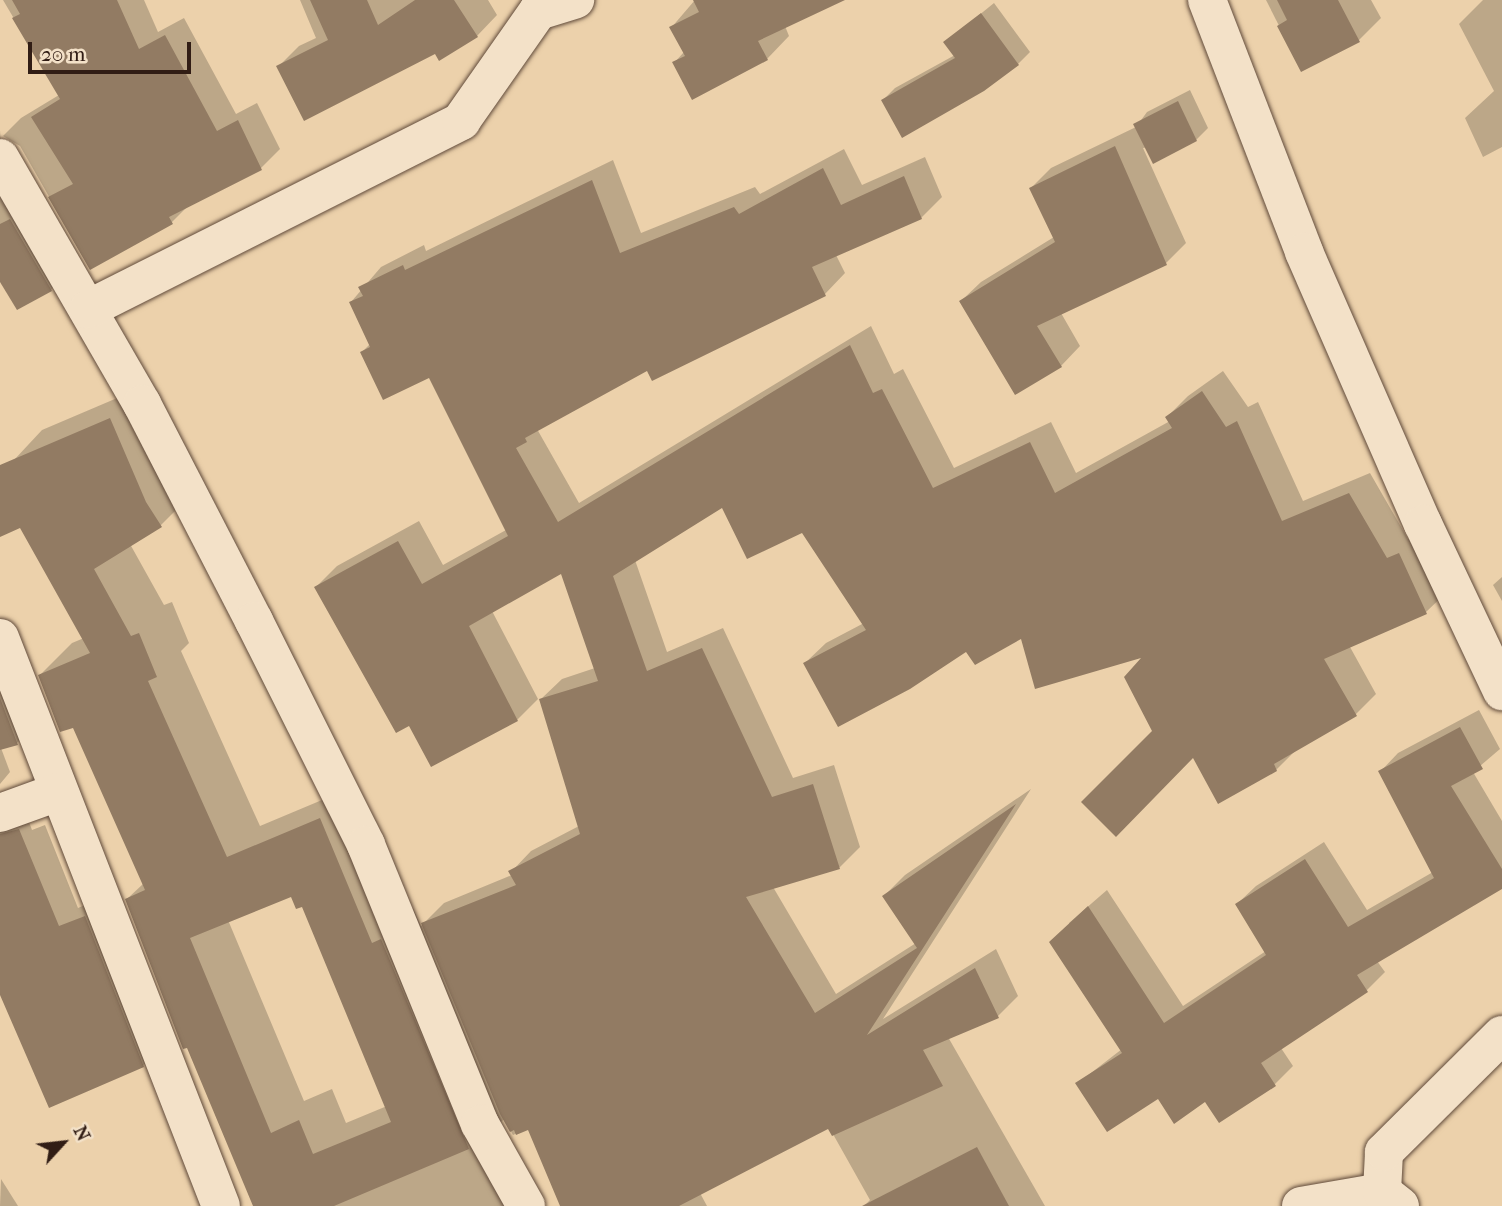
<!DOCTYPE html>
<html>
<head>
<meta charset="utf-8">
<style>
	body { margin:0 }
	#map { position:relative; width:1502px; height:1206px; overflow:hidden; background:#ecd1ab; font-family:"IM FELL French Canon",serif }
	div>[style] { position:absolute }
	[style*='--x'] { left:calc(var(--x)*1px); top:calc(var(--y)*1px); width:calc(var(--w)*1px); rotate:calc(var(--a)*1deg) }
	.shadow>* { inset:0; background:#0003 }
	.building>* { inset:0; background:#927b63 }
	.roads { filter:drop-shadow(0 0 2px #604a3a) drop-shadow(0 0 2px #604a3a) }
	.street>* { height:38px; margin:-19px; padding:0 19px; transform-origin:19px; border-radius:19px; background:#f3e1c8 }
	span { translate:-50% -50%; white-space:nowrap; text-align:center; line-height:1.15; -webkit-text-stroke:5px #f3e1c8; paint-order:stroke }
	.north { position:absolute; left:28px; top:1108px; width:70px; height:70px; -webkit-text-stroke:5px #f3e1c8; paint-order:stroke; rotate:63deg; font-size:19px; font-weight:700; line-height:28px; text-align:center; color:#311d15 }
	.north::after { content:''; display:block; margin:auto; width:24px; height:32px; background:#311d15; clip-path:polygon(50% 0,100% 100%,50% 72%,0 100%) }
	.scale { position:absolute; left:28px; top:42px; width:163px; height:32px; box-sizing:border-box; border:4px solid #311d15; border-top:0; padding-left:9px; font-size:21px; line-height:24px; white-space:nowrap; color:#311d15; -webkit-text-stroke:5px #f3e1c8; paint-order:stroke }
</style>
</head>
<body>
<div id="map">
	<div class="shadow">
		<i style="clip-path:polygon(3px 0,144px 0,158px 32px,184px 18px,236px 114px,257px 103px,280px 149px,261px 168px,190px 204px,172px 222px,90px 268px,20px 146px,3px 136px,21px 118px,59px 95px)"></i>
		<i style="clip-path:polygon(300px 0,488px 0,497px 15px,477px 36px,435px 52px,278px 67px,299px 46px,316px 38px)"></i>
		<i style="clip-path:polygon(695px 0,815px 0,785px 26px,789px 36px,767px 59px,674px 63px,684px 52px,671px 28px)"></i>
		<i style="clip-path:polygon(1266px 0,1371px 0,1381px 18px,1359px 40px,1301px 69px)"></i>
		<i style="clip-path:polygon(1483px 0,1502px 0,1502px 147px,1483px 157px,1465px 118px,1494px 91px,1459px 24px)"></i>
		<i style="clip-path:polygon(994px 3px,1030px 52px,1018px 64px,883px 100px,895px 88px,955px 55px,946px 42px)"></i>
		<i style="clip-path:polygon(1190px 90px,1208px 128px,1196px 140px,1143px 148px,1186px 243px,1166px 263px,1061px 313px,1080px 346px,1061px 366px,961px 301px,981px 282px,1054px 237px,1031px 188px,1051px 168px,1136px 127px,1147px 112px)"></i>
		<i style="clip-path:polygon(0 130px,1px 148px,71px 269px,51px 290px,0 278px)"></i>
		<i style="clip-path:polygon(evenodd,844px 149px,862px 185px,925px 157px,942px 197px,921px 218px,836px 255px,845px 273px,825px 294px,648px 369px,537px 429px,579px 503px,871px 326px,894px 374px,903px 369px,954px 468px,1051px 422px,1076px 473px,1170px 421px,1167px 417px,1188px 396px,1223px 371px,1248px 407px,1258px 402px,1303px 501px,1370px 473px,1408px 539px,1420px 533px,1447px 592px,1426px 612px,1350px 647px,1376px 694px,1356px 714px,1297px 749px,1276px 770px,1219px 802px,1194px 755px,1154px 731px,1146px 655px,1022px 636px,967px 649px,805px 663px,826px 643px,864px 623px,803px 530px,723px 506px,635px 560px,667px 652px,723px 628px,793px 778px,834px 765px,860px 847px,840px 867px,773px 887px,836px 994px,916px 943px,884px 896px,905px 875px,1031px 789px,883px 1019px,996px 949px,1018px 996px,998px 1016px,948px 1037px,1045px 1206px,864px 1206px,870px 1200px,829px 1127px,700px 1193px,707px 1206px,562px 1206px,529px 1128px,513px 1135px,504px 1119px,479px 1145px,514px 1206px,255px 1206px,127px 899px,144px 883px,74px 726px,40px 675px,72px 643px,84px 638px,21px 526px,0 535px,0 475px,42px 430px,143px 387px,193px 493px,161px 525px,130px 544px,164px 605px,172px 602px,189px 643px,181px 651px,260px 826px,353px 787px,405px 911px,413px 908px,421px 926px,444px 903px,512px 875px,511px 872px,531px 851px,579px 826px,541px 699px,562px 679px,595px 668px,562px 572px,492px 611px,538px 699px,517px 720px,410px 724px,316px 587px,337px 566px,419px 521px,443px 565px,506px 530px,430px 375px,362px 352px,371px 343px,351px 302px,381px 267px,424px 245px,426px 251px,613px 160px,641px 233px,755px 187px,760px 194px,844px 149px,291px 894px,303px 904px,387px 1106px,346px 1123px,332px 1089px,304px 1101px,228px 920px,291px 894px)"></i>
		<i style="clip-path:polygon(1502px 577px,1502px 601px,1493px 585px)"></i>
		<i style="clip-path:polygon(0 658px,37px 723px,17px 743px,1px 748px,10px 772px,0 784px)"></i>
		<i style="clip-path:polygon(1479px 710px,1500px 749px,1473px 772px,1502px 821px,1502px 886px,1377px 961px,1385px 972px,1367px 990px,1281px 1048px,1293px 1066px,1275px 1084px,1219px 1120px,1206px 1100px,1078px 1083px,1122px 1049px,1069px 923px,1107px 890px,1183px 1006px,1266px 951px,1237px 904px,1256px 886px,1324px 842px,1367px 910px,1433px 872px,1380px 772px,1398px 753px)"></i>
		<i style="clip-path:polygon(0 802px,26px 814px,32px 830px,45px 825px,78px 908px,104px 897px,162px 1046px,143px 1066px,0 991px)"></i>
		<i style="clip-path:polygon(1px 1179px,18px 1206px,0 1206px)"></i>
	</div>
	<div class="building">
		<i style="clip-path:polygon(12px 0,117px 0,139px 49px,165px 35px,217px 131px,238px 120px,262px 170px,169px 217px,173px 224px,90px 270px,48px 197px,73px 184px,31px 117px,60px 99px,12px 18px,20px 14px)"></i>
		<i style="clip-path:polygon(310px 0,367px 0,378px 25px,415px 0,454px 0,478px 37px,439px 61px,435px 54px,304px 121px,276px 66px,328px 40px)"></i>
		<i style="clip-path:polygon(693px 0,845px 0,758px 41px,768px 60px,692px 100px,672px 62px,685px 56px,669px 27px,699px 12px)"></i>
		<i style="clip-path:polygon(1277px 0,1338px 0,1360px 42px,1301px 72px,1277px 26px,1287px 20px)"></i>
		<i style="clip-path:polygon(981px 13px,1019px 65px,984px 91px,902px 138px,881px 100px,955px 58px,943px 42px)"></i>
		<i style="clip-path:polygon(1178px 101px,1197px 141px,1153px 164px,1133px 124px)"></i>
		<i style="clip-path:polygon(1115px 146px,1167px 265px,1037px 326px,1062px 367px,1015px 395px,959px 301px,1055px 242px,1029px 188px)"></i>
		<i style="clip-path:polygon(823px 168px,841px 205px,904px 176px,922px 219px,812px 267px,826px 296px,652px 381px,647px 371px,525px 438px,527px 442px,516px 448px,558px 522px,850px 345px,873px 393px,882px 389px,933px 488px,1030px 442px,1055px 493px,1172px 428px,1165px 417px,1202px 391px,1226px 427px,1237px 421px,1282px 521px,1349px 493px,1387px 558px,1399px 553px,1427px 614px,1324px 659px,1357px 716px,1274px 764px,1277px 771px,1218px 804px,1193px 758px,1116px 837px,1081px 802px,1152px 731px,1124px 677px,1141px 658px,1035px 689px,1021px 639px,975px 665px,966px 652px,910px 689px,838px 727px,803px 663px,866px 630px,802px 533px,747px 559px,722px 508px,613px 576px,647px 671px,702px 648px,772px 797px,813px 784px,840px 869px,746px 897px,815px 1013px,917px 948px,882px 896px,1016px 804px,867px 1035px,975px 968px,999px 1018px,923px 1050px,943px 1086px,832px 1136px,828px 1129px,679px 1206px,560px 1206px,528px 1130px,516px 1135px,514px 1130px,510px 1132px,500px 1114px,421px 923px,516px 885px,508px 871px,580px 834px,539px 699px,598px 681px,561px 574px,469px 626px,518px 721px,431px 767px,409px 726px,396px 733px,314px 587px,398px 541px,422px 584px,508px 536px,429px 378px,383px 400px,360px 352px,370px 347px,349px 302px,363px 296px,358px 287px,403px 265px,405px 270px,592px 180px,620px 253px,734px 207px,739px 214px)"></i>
		<i style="clip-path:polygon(10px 219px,52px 291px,17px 310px,0 282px,0 224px)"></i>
		<i style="clip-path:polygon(evenodd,110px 418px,146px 502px,162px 527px,94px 569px,131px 636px,139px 633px,157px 677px,148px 681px,227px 857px,320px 818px,372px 943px,381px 939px,469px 1149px,334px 1206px,253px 1206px,187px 1048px,183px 1049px,125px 899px,145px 890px,73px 728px,60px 732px,38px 675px,90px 653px,20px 528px,0 537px,0 465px,110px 418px,291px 897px,296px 909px,302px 907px,391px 1122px,313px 1154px,299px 1120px,271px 1133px,190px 938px,291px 897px)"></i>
		<i style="clip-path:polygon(0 698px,18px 745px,0 750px)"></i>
		<i style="clip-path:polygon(1460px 727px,1483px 769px,1451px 786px,1502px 869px,1502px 889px,1357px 975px,1368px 992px,1261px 1063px,1276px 1086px,1219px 1123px,1205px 1102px,1174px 1124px,1158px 1099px,1107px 1132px,1075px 1083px,1122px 1053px,1049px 942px,1088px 906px,1164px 1023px,1266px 955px,1235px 904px,1305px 859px,1348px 927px,1434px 878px,1378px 771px)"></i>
		<i style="clip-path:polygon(19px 829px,59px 926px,85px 916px,144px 1067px,49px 1108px,0 995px,0 834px)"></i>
		<i style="clip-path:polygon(977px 1147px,1009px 1206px,862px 1206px)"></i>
	</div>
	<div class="roads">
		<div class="street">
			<i style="--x:1207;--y:0;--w:270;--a:68.9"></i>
			<i style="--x:1304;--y:252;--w:297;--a:66.4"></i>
			<i style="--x:1423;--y:524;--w:185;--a:64.7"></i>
			<i style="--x:0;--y:158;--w:284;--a:60"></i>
			<i style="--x:142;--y:404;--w:244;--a:62.7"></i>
			<i style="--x:254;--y:621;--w:250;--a:63.4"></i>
			<i style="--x:366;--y:845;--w:301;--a:67.8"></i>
			<i style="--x:480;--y:1124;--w:94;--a:60.7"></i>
			<i style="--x:88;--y:309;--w:418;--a:-26.7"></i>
			<i style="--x:461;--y:121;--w:134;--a:-55"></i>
			<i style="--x:538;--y:11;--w:39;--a:-17"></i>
			<i style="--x:0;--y:638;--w:609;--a:68.74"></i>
			<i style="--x:0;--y:813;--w:62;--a:-19.9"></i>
			<i style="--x:1301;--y:1206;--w:82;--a:-9.8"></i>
			<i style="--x:1400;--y:1206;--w:23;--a:-142"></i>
			<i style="--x:1382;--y:1192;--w:40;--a:-87.1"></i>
			<i style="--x:1384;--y:1152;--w:166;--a:-44.8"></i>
		</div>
	</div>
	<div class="north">N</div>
	<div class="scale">20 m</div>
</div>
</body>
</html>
